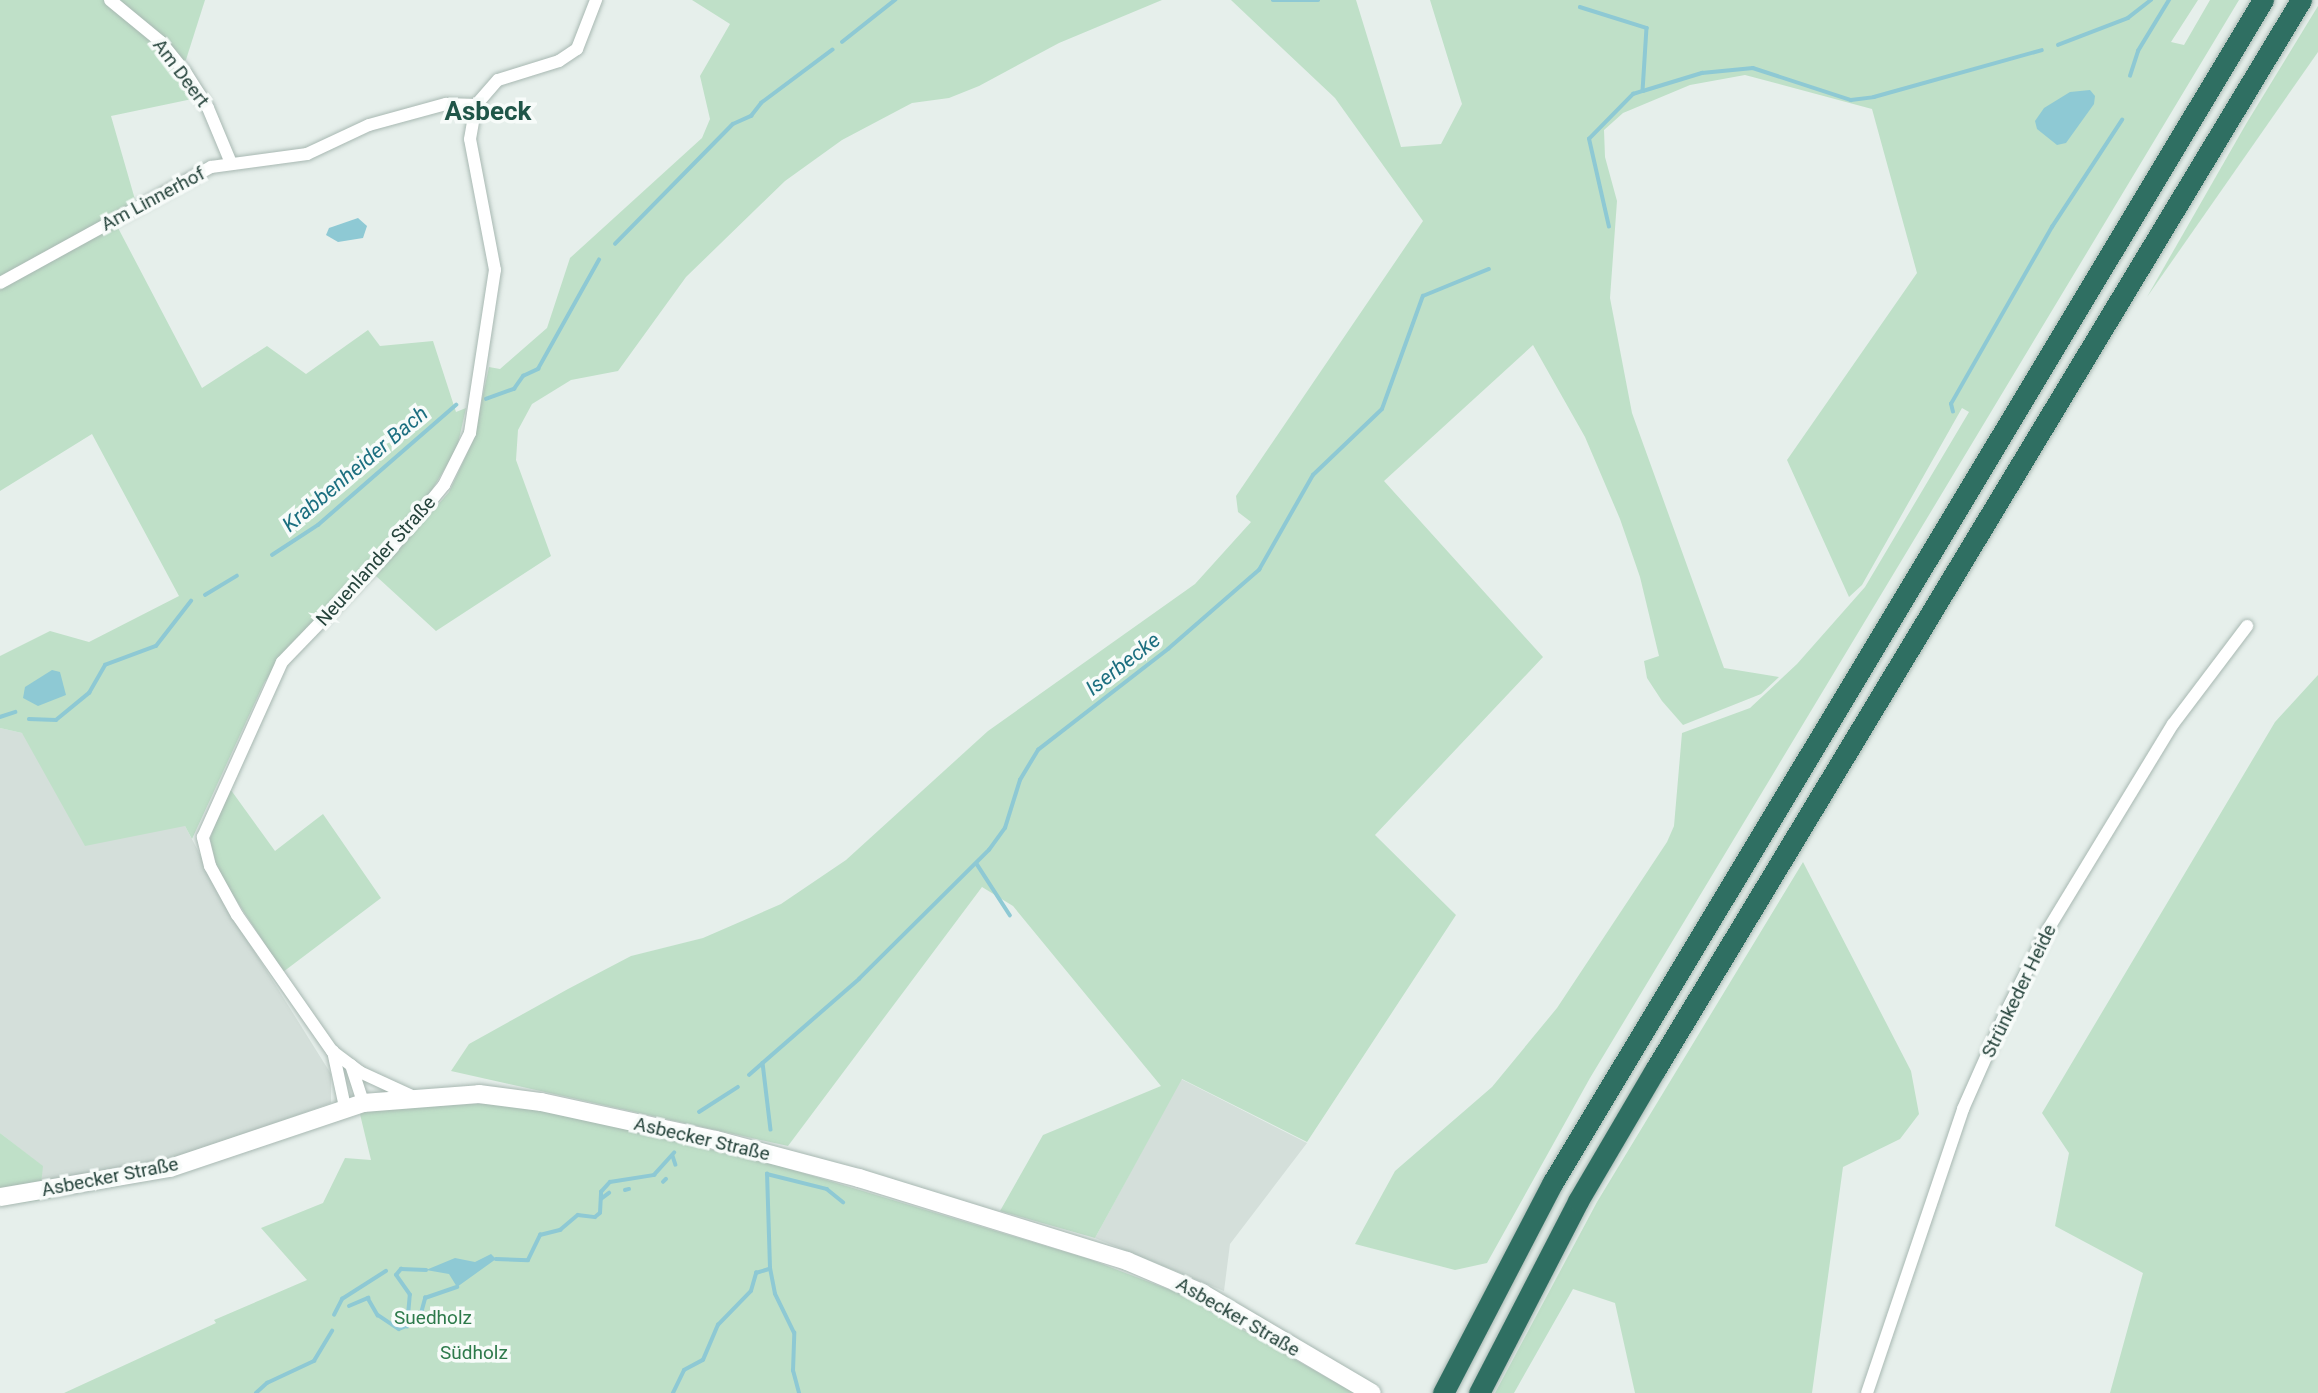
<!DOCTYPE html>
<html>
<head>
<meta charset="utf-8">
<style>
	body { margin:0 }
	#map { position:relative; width:2318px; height:1393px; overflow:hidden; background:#e6efeb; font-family:Roboto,sans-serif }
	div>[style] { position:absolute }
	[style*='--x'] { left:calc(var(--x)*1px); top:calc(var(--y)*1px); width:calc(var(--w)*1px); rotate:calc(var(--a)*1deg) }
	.built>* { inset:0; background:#d4dfda }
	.green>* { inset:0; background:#bfe0c8 }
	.water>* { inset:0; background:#8ec9d4 }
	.stream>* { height:3.5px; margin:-1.75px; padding:0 1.75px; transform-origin:1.75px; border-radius:1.75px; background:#8ec9d4 }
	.roads { filter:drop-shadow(0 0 2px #a8b8b2) drop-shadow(0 0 2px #a8b8b2) }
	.street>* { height:12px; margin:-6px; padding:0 6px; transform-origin:6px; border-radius:6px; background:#fff }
	.secondary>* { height:18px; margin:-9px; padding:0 9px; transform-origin:9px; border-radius:9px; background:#fff }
	.highway>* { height:21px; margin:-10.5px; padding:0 10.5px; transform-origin:10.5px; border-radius:10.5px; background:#2f6f62 }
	span { translate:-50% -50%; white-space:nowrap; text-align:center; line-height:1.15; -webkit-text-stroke:7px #f7fbf9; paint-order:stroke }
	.street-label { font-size:19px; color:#24423a }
	.park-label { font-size:19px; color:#2d7a4b }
	.water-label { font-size:21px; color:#1c6f80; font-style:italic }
	.district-label { font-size:26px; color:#1f5548; font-weight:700 }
</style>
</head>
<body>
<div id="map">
	<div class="built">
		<i style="clip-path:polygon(0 728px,22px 733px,185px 826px,233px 917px,331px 1074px,331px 1103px,164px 1163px,41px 1185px,42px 1166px,0 1133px)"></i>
		<i style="clip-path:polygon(1181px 1079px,1307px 1143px,1230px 1244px,1224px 1291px,1095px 1238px)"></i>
	</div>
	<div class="green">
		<i style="clip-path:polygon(0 0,107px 0,159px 43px,197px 98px,111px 116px,136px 203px,0 280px)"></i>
		<i style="clip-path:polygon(116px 0,205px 0,184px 66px)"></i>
		<i style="clip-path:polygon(692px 0,1162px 0,1059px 43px,979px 86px,949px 98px,912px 103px,842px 140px,785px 181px,686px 277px,618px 371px,571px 380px,532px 404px,518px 430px,516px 460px,551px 556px,436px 631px,376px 576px,449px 492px,473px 441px,489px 367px,500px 369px,547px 328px,570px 258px,702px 138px,710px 119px,700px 76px,730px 24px)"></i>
		<i style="clip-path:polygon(1231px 0,1356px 0,1401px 147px,1441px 144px,1462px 104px,1430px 0,2198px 0,2171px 42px,2184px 45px,2210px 0,2239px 0,1590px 1078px,1487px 1263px,1455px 1270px,1355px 1244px,1395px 1171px,1492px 1087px,1557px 1008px,1667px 842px,1674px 826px,1682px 733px,1750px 708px,1797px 664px,1865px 587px,1969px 412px,1962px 408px,1862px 585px,1849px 597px,1787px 460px,1917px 273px,1872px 109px,1745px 75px,1690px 85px,1623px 113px,1604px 130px,1605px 157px,1617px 201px,1610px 298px,1632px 413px,1724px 668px,1779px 677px,1761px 694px,1683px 725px,1662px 701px,1647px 678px,1644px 661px,1659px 656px,1640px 577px,1620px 519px,1585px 437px,1533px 345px,1384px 481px,1543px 657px,1375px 835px,1456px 915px,1307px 1142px,1182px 1079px,1095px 1238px,1000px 1211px,1043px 1135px,1161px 1086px,1013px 906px,982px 887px,788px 1146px,451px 1071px,469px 1044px,568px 989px,631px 956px,703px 938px,781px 904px,846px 860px,988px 731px,1195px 584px,1251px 522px,1238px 512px,1236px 496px,1423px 221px,1335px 98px)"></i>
		<i style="clip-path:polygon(2318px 6px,2318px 52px,2147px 297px,2246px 124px)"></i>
		<i style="clip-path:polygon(116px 224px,202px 388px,267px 346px,306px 374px,368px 330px,380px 346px,433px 341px,456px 412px,466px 408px,457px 448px,423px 505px,279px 661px,264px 683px,192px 839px,185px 826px,85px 846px,22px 733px,0 728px,0 656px,50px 631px,89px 642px,179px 596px,92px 434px,0 491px,0 288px)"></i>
		<i style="clip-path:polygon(2318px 675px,2318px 1393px,2110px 1393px,2143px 1273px,2055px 1226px,2069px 1153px,2042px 1113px,2275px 722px)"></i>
		<i style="clip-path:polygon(228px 786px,275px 851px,323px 814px,381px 898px,283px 972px,218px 872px,210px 839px)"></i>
		<i style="clip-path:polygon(1803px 862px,1911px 1071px,1919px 1114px,1900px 1139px,1843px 1167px,1812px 1393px,1635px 1393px,1615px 1303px,1573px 1289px,1514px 1393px,1495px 1393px,1597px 1202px)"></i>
		<i style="clip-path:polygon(490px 1103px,557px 1113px,780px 1166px,1089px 1259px,1178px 1293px,1354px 1393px,64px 1393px,216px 1323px,214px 1320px,307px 1280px,261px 1228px,323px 1203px,345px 1158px,371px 1160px,359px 1110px)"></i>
		<i style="clip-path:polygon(0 1133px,43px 1166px,41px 1185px,55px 1198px,0 1206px)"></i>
	</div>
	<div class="water">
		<i style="clip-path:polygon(2090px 90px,2095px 96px,2094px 104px,2066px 143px,2057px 145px,2037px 129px,2035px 121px,2044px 108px,2070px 92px)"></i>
		<i style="clip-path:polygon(358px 218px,367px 226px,363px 238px,338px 242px,326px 235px,329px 228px)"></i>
		<i style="clip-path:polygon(52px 670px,60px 672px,66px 695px,38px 706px,23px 698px,25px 687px)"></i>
		<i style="clip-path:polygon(491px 1254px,496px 1259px,457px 1287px,449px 1274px,426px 1270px,455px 1258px,475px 1262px)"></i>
	</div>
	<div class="stream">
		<i style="--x:1273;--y:0;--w:45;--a:0"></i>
		<i style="--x:1580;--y:7;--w:70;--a:17.4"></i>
		<i style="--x:1647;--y:28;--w:63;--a:93.6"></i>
		<i style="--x:1643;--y:91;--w:62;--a:-17"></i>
		<i style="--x:1702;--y:73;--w:51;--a:-5.6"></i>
		<i style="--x:1753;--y:68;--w:103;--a:18.1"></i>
		<i style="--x:1851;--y:100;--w:23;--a:-7"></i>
		<i style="--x:1874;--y:97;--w:174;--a:-15.6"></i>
		<i style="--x:842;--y:42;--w:68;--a:-38.4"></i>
		<i style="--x:2058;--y:45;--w:75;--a:-21.1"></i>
		<i style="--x:2128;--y:18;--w:29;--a:-38"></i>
		<i style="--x:2130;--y:76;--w:26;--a:-72"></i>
		<i style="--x:2138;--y:51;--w:60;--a:-58.7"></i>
		<i style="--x:1609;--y:227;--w:90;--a:-102.8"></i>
		<i style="--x:1589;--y:139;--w:63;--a:-45.6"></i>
		<i style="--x:1633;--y:94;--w:10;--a:-17"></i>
		<i style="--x:615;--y:244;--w:168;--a:-45.5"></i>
		<i style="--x:733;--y:124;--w:20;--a:-24"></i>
		<i style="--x:751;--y:116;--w:16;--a:-52"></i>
		<i style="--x:761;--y:103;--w:89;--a:-36.7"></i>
		<i style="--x:486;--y:399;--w:30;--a:-20"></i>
		<i style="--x:514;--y:389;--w:16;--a:-55"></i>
		<i style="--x:523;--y:376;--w:17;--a:-25"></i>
		<i style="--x:538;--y:369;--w:125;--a:-60.8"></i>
		<i style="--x:1953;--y:412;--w:8;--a:-104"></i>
		<i style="--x:1951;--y:404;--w:204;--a:-60.3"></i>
		<i style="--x:2052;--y:227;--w:128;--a:-56.8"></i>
		<i style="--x:272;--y:555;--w:55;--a:-33.1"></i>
		<i style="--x:318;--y:525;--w:183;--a:-41"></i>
		<i style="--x:205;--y:595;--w:37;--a:-31"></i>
		<i style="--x:0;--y:717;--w:16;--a:-18"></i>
		<i style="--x:29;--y:719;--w:27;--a:2"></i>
		<i style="--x:56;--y:720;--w:43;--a:-39.3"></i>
		<i style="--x:89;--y:693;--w:32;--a:-60"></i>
		<i style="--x:105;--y:665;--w:54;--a:-20.4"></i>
		<i style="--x:156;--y:646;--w:57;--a:-52.1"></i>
		<i style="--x:977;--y:864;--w:61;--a:57.1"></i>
		<i style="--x:763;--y:1063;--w:67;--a:83.2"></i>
		<i style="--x:749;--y:1075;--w:146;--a:-41.1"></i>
		<i style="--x:859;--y:979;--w:183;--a:-44.8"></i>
		<i style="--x:989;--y:850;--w:27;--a:-54"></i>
		<i style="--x:1005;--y:828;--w:50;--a:-72.6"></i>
		<i style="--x:1020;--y:780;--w:35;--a:-59"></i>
		<i style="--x:1038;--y:750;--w:165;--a:-37.8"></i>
		<i style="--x:1168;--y:649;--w:121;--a:-41"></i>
		<i style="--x:1259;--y:570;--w:109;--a:-60.4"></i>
		<i style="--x:1313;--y:475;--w:95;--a:-43.7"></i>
		<i style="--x:1382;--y:409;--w:120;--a:-70.1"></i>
		<i style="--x:1423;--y:296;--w:71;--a:-22.2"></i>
		<i style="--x:699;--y:1112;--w:46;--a:-32.7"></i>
		<i style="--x:673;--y:1156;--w:9;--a:72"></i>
		<i style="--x:663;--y:1182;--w:4;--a:-45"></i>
		<i style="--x:625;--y:1190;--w:4;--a:-14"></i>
		<i style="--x:601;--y:1199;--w:10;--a:-37"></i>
		<i style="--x:496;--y:1259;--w:32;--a:2"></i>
		<i style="--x:528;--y:1260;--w:28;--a:-64"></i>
		<i style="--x:540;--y:1235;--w:21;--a:-14"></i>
		<i style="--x:560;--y:1230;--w:23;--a:-40"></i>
		<i style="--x:578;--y:1215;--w:17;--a:7"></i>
		<i style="--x:595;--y:1217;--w:6;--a:-39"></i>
		<i style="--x:600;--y:1213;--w:21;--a:-87"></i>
		<i style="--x:601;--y:1192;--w:13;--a:-48"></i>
		<i style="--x:610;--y:1182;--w:45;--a:-9"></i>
		<i style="--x:654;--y:1175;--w:30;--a:-48"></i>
		<i style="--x:349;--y:1306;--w:21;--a:-23"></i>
		<i style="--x:368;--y:1298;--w:20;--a:60"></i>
		<i style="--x:378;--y:1315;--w:25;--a:34"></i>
		<i style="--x:399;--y:1329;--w:22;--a:-22"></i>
		<i style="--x:419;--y:1321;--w:24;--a:-75"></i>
		<i style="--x:425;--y:1298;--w:34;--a:-19"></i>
		<i style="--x:334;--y:1315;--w:18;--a:-63"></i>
		<i style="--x:342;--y:1299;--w:52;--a:-32.5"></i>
		<i style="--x:407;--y:1327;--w:32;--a:-85"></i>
		<i style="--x:410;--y:1295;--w:24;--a:-125"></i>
		<i style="--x:396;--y:1275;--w:8;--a:-50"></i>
		<i style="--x:401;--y:1269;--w:25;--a:2"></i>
		<i style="--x:256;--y:1393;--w:15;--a:-42"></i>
		<i style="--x:267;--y:1383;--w:52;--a:-25.1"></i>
		<i style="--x:314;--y:1361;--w:35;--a:-59"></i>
		<i style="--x:673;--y:1393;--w:25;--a:-64"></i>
		<i style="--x:684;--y:1370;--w:21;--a:-28"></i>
		<i style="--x:703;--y:1360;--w:38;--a:-67"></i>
		<i style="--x:718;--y:1325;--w:47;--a:-45.9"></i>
		<i style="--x:751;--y:1291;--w:19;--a:-74"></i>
		<i style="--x:756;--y:1273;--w:14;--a:-17"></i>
		<i style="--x:799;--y:1393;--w:23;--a:-105"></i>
		<i style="--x:793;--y:1371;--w:38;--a:-88"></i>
		<i style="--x:794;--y:1333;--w:43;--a:-116"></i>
		<i style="--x:775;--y:1294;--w:26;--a:-101"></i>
		<i style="--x:770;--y:1268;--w:94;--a:-91.8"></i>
		<i style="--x:767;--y:1174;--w:62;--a:14"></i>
		<i style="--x:827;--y:1189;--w:21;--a:39"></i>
	</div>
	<div class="roads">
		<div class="street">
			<i style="--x:110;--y:0;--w:66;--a:39.5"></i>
			<i style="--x:161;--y:42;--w:36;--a:51"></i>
			<i style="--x:184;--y:70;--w:45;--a:57.7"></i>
			<i style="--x:208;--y:108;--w:60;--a:67.3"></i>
			<i style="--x:0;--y:283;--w:241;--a:-28.8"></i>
			<i style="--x:211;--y:167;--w:97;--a:-7.7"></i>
			<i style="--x:307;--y:154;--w:68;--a:-25.1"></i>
			<i style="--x:369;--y:125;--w:80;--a:-15.3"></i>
			<i style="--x:446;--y:104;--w:30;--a:2"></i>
			<i style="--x:333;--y:1051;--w:57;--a:77.9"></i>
			<i style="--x:351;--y:1065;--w:40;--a:72"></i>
			<i style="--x:414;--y:1097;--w:60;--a:-155.2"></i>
			<i style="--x:360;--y:1072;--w:35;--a:-143"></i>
			<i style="--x:332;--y:1051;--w:166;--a:-124.9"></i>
			<i style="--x:237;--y:915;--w:56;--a:-118.9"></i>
			<i style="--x:210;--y:866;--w:30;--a:-104"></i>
			<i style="--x:203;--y:837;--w:192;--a:-65.7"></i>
			<i style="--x:282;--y:662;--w:158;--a:-46"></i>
			<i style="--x:392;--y:548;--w:82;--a:-50.5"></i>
			<i style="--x:444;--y:485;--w:58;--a:-63.4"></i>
			<i style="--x:470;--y:433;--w:165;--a:-81.3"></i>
			<i style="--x:495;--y:270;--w:133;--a:-100.8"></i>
			<i style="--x:470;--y:139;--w:35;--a:-80"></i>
			<i style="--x:476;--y:105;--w:33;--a:-49"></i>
			<i style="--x:498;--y:80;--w:64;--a:-17.3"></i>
			<i style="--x:559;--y:61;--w:22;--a:-34"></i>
			<i style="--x:577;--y:49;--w:53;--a:-68.8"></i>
			<i style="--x:1867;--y:1393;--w:300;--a:-71.3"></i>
			<i style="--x:1963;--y:1109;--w:104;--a:-66.1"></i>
			<i style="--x:2005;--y:1014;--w:93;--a:-63.2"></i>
			<i style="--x:2047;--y:931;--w:242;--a:-58.7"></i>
			<i style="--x:2173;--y:724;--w:123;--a:-52.9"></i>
		</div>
		<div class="secondary">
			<i style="--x:0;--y:1197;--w:172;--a:-9.7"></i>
			<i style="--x:170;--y:1168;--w:204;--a:-18.6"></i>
			<i style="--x:363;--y:1103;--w:116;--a:-4.4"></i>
			<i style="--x:479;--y:1094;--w:63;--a:7.4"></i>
			<i style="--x:541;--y:1102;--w:179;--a:12.3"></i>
			<i style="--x:716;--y:1140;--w:148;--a:14.9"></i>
			<i style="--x:859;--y:1178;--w:281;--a:17.2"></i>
			<i style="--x:1127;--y:1261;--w:82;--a:23.1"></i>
			<i style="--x:1202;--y:1293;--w:197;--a:30.5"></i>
		</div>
		<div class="highway">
			<i style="--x:1443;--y:1393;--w:238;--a:-62.5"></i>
			<i style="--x:1553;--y:1182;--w:1379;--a:-59.01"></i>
			<i style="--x:1479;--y:1393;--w:216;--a:-62.7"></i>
			<i style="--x:1578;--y:1201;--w:152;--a:-59.6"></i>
			<i style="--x:1655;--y:1070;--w:1250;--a:-58.88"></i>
		</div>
	</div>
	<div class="street-label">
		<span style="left:181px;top:73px;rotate:53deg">Am Deert</span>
		<span style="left:153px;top:199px;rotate:-28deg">Am Linnerhof</span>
		<span style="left:376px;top:561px;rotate:-48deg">Neuenlander Straße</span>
		<span style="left:2019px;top:991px;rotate:-64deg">Strünkeder Heide</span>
		<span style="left:702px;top:1139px;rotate:13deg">Asbecker Straße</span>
		<span style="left:110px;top:1177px;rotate:-11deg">Asbecker Straße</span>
		<span style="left:1238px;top:1317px;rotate:30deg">Asbecker Straße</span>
	</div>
	<div class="park-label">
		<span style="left:433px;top:1318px">Suedholz</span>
		<span style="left:474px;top:1353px">Südholz</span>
	</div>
	<div class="water-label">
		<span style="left:355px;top:469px;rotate:-40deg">Krabbenheider Bach</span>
		<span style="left:1123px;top:664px;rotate:-38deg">Iserbecke</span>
	</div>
	<div class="district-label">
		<span style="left:488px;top:112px">Asbeck</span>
	</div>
</div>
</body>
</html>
